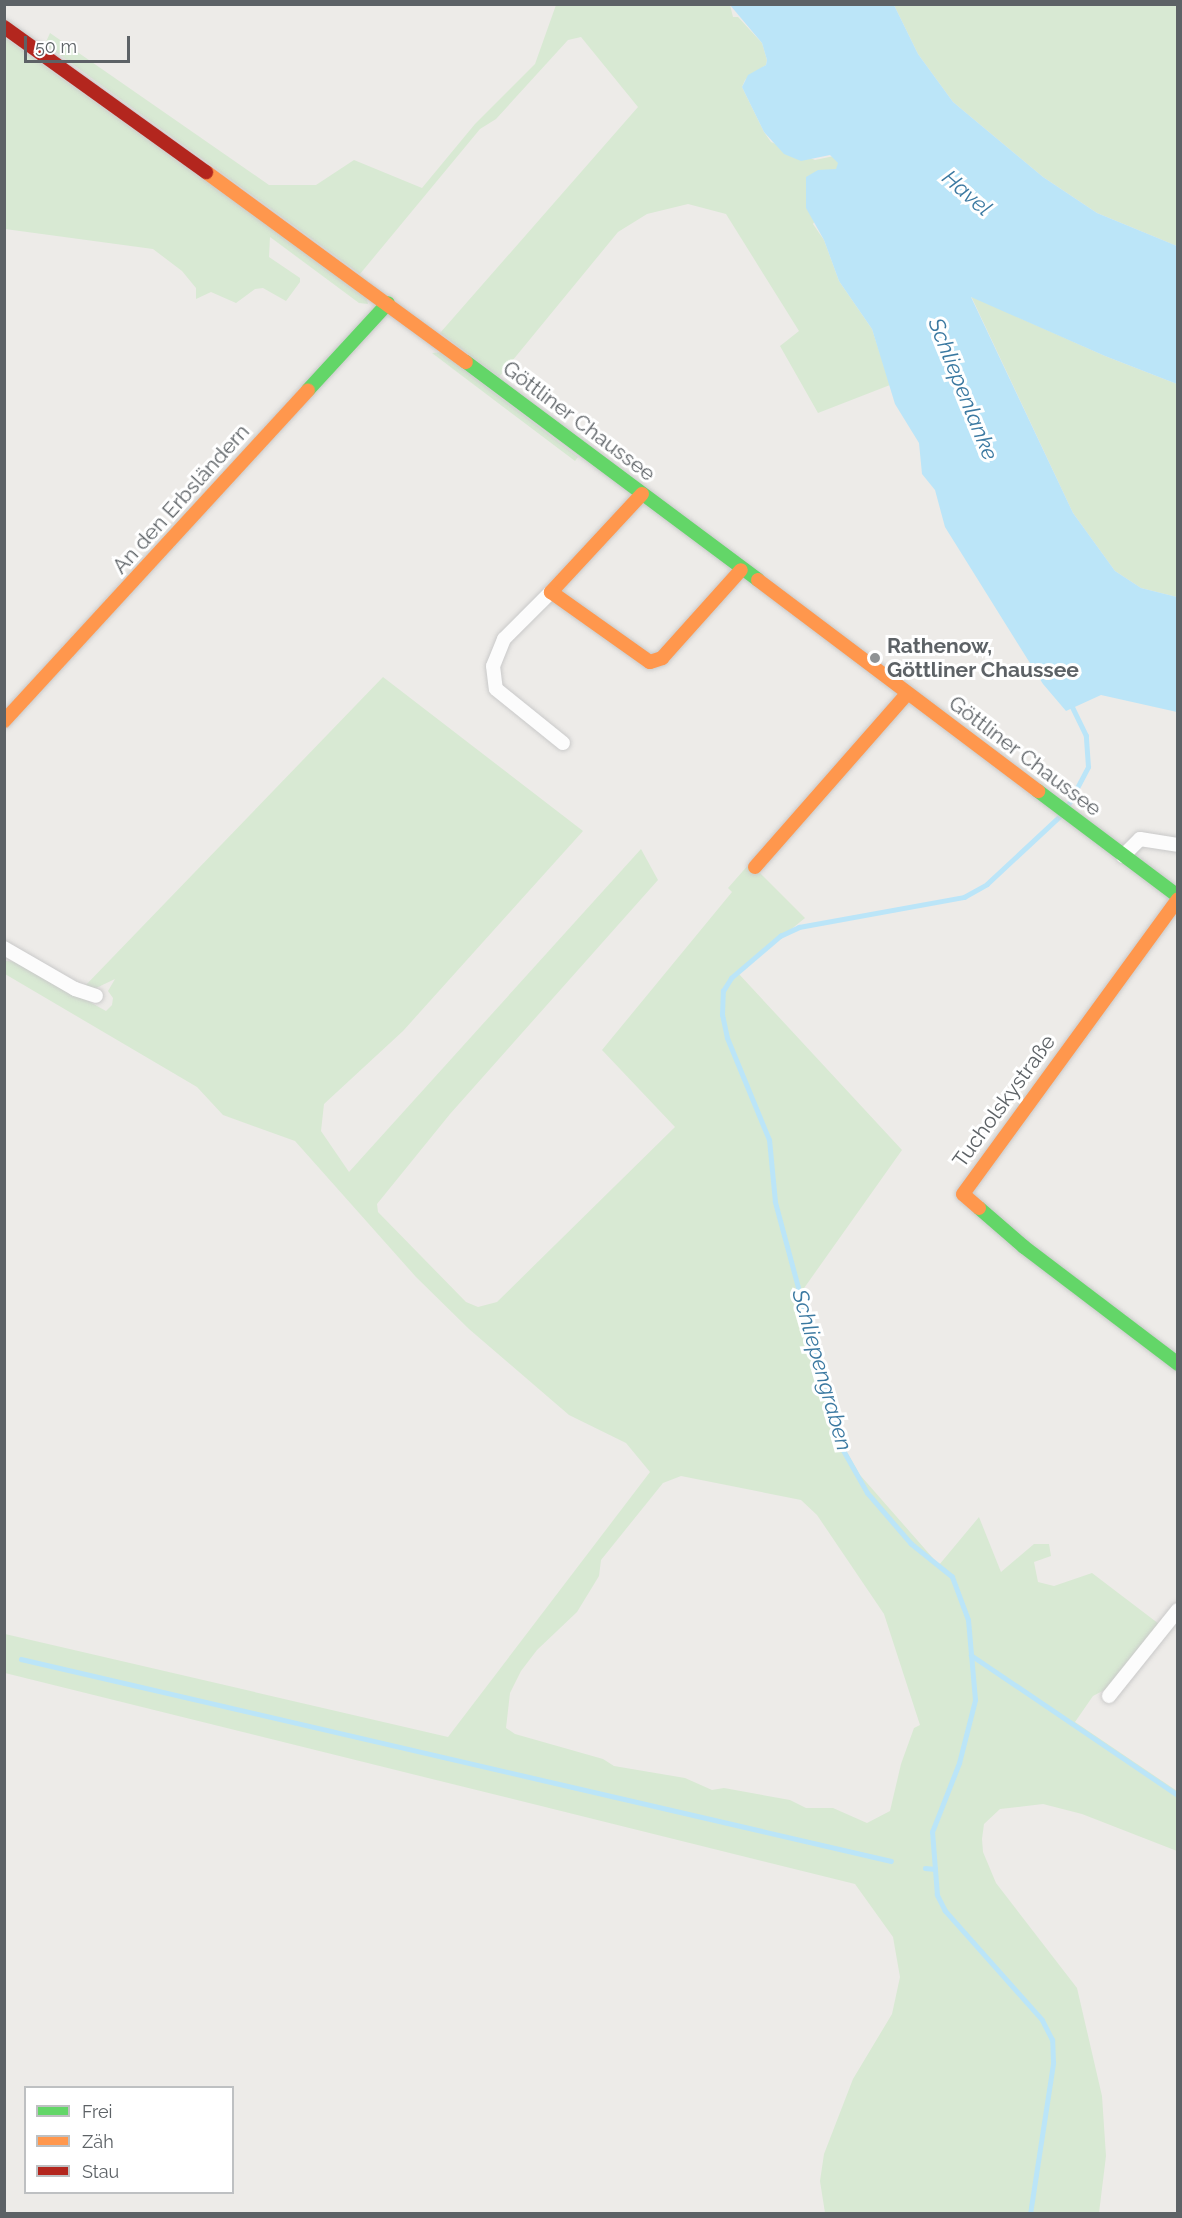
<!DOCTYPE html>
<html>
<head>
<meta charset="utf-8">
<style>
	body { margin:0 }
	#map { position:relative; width:1182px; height:2218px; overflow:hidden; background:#edebe8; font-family:Raleway,sans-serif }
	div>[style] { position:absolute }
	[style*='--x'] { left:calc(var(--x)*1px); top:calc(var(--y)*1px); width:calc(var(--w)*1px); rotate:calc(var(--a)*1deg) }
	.green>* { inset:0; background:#d8e9d3 }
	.water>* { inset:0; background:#bbe5f8 }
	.stream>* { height:4.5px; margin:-2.25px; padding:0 2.25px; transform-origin:2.25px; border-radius:2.25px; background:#bbe5f8 }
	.roads { filter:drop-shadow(0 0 2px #c9c9c9) drop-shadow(0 0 2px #c9c9c9) }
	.street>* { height:14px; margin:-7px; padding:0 7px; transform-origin:7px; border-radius:7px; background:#fcfcfc }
	.fast>* { height:14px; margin:-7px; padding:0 7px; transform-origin:7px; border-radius:7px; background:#63d668 }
	.slow>* { height:14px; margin:-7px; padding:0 7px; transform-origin:7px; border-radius:7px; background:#ff974d }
	.jam>* { height:14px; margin:-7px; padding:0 7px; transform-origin:7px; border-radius:7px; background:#b3261e }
	.dots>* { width:16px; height:16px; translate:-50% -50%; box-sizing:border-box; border:3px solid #fff; border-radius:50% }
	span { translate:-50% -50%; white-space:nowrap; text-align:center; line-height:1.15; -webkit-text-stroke:6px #fff; paint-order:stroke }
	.street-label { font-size:21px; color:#5d6266 }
	.poi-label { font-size:21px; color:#5d6266; font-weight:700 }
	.left { translate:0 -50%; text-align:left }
	.water-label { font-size:22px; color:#3b79a1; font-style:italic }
	.frame { position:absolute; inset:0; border:6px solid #5d6266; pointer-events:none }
	.legend { position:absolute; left:24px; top:2086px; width:210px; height:108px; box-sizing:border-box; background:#fff; border:2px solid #bec0c2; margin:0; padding:8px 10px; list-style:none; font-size:18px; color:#5d6266 }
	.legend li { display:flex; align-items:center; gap:12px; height:30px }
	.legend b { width:30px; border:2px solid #bec0c2 }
	.scale { position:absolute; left:24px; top:36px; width:106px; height:27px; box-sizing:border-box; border:3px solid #5d6266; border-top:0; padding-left:8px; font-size:18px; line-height:21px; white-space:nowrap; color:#5d6266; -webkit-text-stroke:4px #fff; paint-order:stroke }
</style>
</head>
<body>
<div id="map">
	<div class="green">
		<i style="clip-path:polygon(556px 5px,730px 5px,733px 17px,738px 17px,762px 43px,767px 60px,766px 65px,745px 80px,742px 87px,764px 132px,771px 142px,815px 160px,834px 156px,844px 167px,813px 224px,824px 240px,839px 281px,872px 329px,890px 385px,818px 413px,780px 346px,799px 331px,726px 214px,688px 204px,647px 214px,618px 232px,499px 377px,440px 333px,638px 107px,581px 37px,568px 40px,496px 119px,480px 129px,360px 274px,45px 44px,50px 33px,269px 185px,316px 185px,354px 160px,422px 188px,475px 124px,535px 64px)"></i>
		<i style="clip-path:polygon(894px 5px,1177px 5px,1177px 246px,1097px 213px,1043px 177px,953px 102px,918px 54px)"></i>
		<i style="clip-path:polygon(4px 37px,366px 295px,368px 304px,359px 303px,270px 237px,269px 257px,300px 278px,300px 282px,286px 301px,263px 288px,255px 289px,236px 303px,211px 292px,196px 299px,196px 288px,182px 271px,153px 249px,5px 229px)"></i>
		<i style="clip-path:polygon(971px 296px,1105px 356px,1177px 384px,1177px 597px,1141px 588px,1115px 571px,1073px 513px)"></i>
		<i style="clip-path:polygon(441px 352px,578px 457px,575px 461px,432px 353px)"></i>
		<i style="clip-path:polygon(evenodd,383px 677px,583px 831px,403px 1031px,324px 1104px,321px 1131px,349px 1172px,641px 849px,658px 880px,450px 1114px,377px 1204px,378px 1212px,466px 1302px,478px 1307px,497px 1302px,675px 1127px,602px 1050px,732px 892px,728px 888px,750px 863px,805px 918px,738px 973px,902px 1150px,802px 1291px,844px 1447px,860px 1475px,939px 1565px,979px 1517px,1001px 1572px,1034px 1544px,1049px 1544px,1051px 1556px,1034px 1562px,1038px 1582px,1054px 1586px,1092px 1573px,1159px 1624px,1112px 1686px,1093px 1696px,1075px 1722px,1177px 1791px,1177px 1851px,1082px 1814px,1043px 1804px,1000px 1809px,984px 1824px,982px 1839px,983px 1852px,996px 1883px,1077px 1988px,1102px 2096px,1106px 2156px,1099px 2213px,825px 2213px,820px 2181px,824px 2154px,853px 2079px,892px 2014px,900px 1977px,893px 1937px,855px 1884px,5px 1673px,5px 1634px,448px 1737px,650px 1472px,626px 1443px,569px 1415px,469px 1329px,416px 1277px,295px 1141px,223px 1115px,197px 1087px,5px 974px,5px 961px,18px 962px,106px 1011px,112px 1005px,113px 998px,108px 991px,115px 979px,94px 989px,83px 988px,383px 677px,681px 1476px,801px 1500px,817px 1515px,884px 1614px,920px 1725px,914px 1728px,901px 1764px,890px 1811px,867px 1823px,833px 1808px,806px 1808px,790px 1800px,724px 1788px,712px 1790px,685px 1778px,614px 1766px,603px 1759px,515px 1734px,506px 1728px,510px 1693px,521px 1671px,537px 1650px,577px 1612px,599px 1576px,601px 1560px,663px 1483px,681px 1476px)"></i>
	</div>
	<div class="water">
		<i style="clip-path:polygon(730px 5px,894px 5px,918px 54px,953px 102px,1043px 177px,1097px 213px,1177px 246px,1177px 384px,1105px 356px,971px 297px,1073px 513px,1115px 571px,1141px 588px,1177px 597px,1177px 712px,1101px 695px,1066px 711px,1043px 684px,945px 527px,935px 490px,922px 474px,919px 443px,895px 404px,872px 329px,839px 281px,824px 240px,806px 208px,806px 177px,818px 170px,836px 169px,838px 163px,830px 155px,801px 161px,784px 154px,764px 132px,742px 87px,748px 75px,766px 65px,767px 60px,762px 43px)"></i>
	</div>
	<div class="stream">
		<i style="--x:1067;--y:807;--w:45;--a:-62.3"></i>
		<i style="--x:1088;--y:767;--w:31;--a:-94"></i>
		<i style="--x:1086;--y:736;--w:32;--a:-116"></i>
		<i style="--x:971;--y:1655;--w:250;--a:34.1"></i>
		<i style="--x:21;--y:1659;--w:893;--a:13.07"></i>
		<i style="--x:925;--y:1868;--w:10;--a:6"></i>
		<i style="--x:1030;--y:2214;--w:153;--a:-81.3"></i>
		<i style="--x:1053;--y:2063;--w:23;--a:-92"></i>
		<i style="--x:1052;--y:2040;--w:22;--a:-117"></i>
		<i style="--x:1042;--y:2020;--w:146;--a:-131.7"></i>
		<i style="--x:945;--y:1911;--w:18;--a:-117"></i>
		<i style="--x:937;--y:1895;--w:63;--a:-94.5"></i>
		<i style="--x:932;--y:1832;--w:74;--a:-68.6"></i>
		<i style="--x:959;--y:1763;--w:65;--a:-75.7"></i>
		<i style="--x:975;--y:1700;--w:80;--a:-95"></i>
		<i style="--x:968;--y:1620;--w:46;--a:-110.4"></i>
		<i style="--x:952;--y:1577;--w:53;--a:-141.2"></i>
		<i style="--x:911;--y:1544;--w:67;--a:-130.8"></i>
		<i style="--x:867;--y:1493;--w:53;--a:-119.5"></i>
		<i style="--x:841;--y:1447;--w:254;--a:-105.1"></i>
		<i style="--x:775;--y:1202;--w:62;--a:-95.5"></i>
		<i style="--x:769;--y:1140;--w:110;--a:-112.4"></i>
		<i style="--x:727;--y:1038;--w:24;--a:-102"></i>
		<i style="--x:722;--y:1015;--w:24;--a:-88"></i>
		<i style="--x:723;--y:991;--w:15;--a:-58"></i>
		<i style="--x:731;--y:978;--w:65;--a:-40.6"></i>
		<i style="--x:780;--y:936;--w:21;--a:-25"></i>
		<i style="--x:799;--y:927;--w:168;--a:-10.3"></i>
		<i style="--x:964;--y:897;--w:26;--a:-29"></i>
		<i style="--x:987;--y:884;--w:103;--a:-43"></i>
	</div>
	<div class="roads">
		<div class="street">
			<i style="--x:551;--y:592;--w:66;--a:135"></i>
			<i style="--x:504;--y:639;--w:29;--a:112"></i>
			<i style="--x:493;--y:666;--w:23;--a:83"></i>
			<i style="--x:496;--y:689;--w:86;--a:38.9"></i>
			<i style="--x:1123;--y:856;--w:24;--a:-45"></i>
			<i style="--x:1140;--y:839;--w:38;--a:9"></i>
			<i style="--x:4;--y:948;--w:82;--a:30"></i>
			<i style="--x:75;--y:989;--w:22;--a:18"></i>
			<i style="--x:1109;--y:1696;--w:110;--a:-51.3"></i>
		</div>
		<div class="fast">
			<i style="--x:466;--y:362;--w:364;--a:36.7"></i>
			<i style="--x:308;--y:390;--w:118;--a:-47.4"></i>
			<i style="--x:1038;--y:791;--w:175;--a:36.9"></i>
			<i style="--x:979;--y:1208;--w:60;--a:40.9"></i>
			<i style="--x:1024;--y:1247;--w:193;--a:37.2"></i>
		</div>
		<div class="slow">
			<i style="--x:206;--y:172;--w:322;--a:36.2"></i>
			<i style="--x:642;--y:494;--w:134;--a:132.9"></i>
			<i style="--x:551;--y:592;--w:121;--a:35.3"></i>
			<i style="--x:650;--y:662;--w:13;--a:-18"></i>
			<i style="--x:662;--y:658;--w:118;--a:-48.1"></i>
			<i style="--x:758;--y:580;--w:351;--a:37"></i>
			<i style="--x:4;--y:721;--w:449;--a:-47.4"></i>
			<i style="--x:755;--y:867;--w:230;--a:-48.7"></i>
			<i style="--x:979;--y:1208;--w:21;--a:-139"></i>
			<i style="--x:963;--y:1194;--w:365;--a:-53.9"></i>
		</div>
		<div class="jam">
			<i style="--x:4;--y:27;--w:249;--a:35.7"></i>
		</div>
	</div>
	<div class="dots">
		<i style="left:875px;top:658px;background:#8f9294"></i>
	</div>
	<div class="street-label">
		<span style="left:579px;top:421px;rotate:37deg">Göttliner Chaussee</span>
		<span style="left:181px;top:499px;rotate:-48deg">An den Erbsländern</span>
		<span style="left:1025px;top:756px;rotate:37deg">Göttliner Chaussee</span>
		<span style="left:1004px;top:1101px;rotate:-54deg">Tucholskystraße</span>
	</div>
	<div class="poi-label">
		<span class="left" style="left:887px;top:658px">Rathenow,<br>Göttliner Chaussee</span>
	</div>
	<div class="water-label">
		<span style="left:967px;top:193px;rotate:41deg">Havel</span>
		<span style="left:963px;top:389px;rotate:68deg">Schliepenlanke</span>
		<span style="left:822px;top:1370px;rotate:74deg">Schliepengraben</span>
	</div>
	<div class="frame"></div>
	<ul class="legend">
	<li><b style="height:8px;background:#63d668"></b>Frei</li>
	<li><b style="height:8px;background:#ff974d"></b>Zäh</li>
	<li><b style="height:8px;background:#b3261e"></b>Stau</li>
	</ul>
	<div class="scale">50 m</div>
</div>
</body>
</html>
